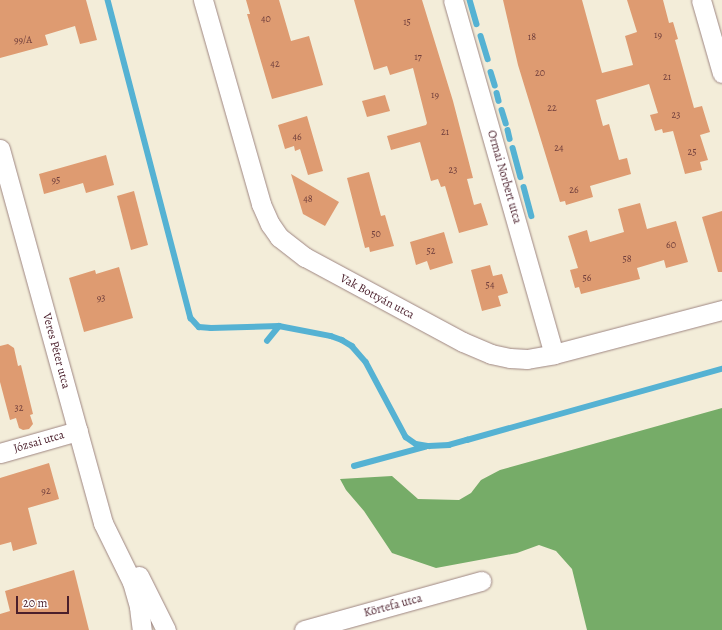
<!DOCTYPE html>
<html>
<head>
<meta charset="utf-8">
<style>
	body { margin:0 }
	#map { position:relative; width:722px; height:630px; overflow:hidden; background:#f3edd9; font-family:Alegreya,serif }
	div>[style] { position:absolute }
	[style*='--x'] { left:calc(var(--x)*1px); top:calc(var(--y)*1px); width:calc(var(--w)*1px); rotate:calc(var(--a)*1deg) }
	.forest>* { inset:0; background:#76ac68 }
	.stream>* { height:5.5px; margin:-2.75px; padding:0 2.75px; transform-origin:2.75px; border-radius:2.75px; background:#55b2d3 }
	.building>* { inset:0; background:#de9b71 }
	.roads { filter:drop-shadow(0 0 1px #9e8682) drop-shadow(0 0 1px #9e8682) }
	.minor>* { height:19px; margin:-9.5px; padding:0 9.5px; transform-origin:9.5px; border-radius:9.5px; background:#fff }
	span { translate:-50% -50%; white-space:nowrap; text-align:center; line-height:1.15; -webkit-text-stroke:4px #fff; paint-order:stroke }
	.number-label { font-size:10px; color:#6f3e3c }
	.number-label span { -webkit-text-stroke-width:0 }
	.street-label { font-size:12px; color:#4a1f2b }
	.scale { position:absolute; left:16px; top:596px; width:53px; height:18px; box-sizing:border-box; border:2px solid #4a1f2b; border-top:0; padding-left:5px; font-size:12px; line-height:14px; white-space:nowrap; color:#4a1f2b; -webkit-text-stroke:3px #fff; paint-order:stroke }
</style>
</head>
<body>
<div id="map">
	<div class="forest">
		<i style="clip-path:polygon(722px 408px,722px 630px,587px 630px,572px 569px,556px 551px,539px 545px,517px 553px,436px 568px,392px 553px,364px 511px,346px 490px,340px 479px,392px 476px,418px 499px,459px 500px,471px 493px,481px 480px,500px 470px)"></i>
	</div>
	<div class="stream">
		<i style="--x:108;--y:0;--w:329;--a:75.4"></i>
		<i style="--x:191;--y:318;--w:12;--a:48"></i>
		<i style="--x:199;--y:327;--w:12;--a:5"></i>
		<i style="--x:211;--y:328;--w:68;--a:-1.7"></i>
		<i style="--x:279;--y:326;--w:53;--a:10.9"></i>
		<i style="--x:331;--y:336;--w:12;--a:20"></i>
		<i style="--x:342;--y:340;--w:12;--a:31"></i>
		<i style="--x:352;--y:346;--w:21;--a:49"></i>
		<i style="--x:366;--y:362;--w:85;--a:61.9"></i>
		<i style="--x:406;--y:437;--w:12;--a:35"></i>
		<i style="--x:416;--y:444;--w:13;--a:9"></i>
		<i style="--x:429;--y:446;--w:20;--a:-3"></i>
		<i style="--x:449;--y:445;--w:19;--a:-16"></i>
		<i style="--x:467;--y:440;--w:265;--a:-15.6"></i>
		<i style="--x:470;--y:0;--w:25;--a:74"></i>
		<i style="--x:481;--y:36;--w:24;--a:73"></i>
		<i style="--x:491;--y:72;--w:14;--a:73"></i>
		<i style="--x:497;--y:93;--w:8;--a:76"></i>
		<i style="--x:502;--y:110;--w:14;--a:73"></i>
		<i style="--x:508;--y:130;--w:9;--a:77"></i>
		<i style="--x:513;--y:148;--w:30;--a:75"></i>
		<i style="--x:524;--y:187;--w:30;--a:75"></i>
		<i style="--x:267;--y:341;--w:19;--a:-51"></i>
		<i style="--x:354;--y:466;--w:73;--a:-15"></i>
	</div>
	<div class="building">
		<i style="clip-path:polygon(0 0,86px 0,97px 40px,80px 44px,75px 26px,45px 35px,48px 45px,0 58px)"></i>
		<i style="clip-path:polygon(246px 0,279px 0,291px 41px,309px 36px,323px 85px,272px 99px,247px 14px,250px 14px)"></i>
		<i style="clip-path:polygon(354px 0,422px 0,453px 101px,473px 178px,467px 179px,474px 205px,481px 203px,488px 225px,459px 233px,445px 186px,441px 187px,438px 179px,431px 181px,420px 142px,391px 150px,387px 136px,426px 125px,427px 123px,413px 68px,390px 75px,387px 66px,374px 70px)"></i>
		<i style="clip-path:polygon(503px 0,582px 0,602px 73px,633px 65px,625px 36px,637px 32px,627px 0,663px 0,669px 23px,673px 22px,678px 39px,675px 40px,694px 108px,702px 106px,710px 132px,700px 135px,708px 160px,700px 162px,702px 170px,685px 174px,673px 131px,663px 133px,662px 129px,655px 131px,650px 115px,658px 113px,649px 84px,596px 100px,603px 126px,609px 124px,619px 160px,627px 158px,631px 174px,590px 186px,593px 197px,566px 205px,565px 201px,560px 202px,518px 65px)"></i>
		<i style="clip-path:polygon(385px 95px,390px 111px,367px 117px,362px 101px)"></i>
		<i style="clip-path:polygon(307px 116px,323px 171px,308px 175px,300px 149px,295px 151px,294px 146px,285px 149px,278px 125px)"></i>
		<i style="clip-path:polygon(106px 155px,114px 185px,86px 193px,83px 183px,44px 194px,39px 174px)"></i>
		<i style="clip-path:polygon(369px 172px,381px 216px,385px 215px,394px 246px,370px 252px,369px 247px,365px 248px,347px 178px)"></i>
		<i style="clip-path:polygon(291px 174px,339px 202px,325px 226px,303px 214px)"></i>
		<i style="clip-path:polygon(134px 191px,148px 245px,131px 250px,117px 196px)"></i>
		<i style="clip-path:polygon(640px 203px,647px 229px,676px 221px,688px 262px,666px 268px,664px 260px,637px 268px,640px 279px,581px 294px,579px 287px,575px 288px,570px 270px,578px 268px,568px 236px,587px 230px,590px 242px,624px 232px,618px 209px)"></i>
		<i style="clip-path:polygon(722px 211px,722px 272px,718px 272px,702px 217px)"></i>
		<i style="clip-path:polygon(444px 232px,453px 263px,430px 270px,427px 261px,416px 265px,410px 242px)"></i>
		<i style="clip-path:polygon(490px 265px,493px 276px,502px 274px,508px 293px,498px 296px,501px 306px,482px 311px,471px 270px)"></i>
		<i style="clip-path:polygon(119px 267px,133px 318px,84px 332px,69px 278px,95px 270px,96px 274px)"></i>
		<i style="clip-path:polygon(8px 344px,14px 348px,18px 366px,21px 365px,33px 414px,30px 415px,33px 424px,29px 429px,23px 430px,19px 428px,16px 418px,10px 420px,0 382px,0 346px)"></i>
		<i style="clip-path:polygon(49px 463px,59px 499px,28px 508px,37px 544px,13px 551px,11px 542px,0 545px,0 478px)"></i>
		<i style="clip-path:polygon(74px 570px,89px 630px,0 630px,0 614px,10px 611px,5px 591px)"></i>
	</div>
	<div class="roads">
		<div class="minor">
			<i style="--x:203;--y:0;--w:212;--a:74.1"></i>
			<i style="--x:261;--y:204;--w:22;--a:66"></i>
			<i style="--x:270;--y:224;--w:16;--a:55"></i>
			<i style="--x:279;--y:237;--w:33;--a:38"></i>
			<i style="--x:305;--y:257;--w:179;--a:28.3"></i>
			<i style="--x:463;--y:342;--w:30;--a:23"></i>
			<i style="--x:491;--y:354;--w:19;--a:12"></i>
			<i style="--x:510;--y:358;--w:17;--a:3"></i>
			<i style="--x:527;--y:359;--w:27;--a:-10"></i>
			<i style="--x:554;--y:354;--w:174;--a:-14.7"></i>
			<i style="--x:453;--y:0;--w:368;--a:74.1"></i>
			<i style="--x:701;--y:0;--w:76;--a:74"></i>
			<i style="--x:0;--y:149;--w:388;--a:74.6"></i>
			<i style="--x:103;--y:523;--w:66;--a:63.8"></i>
			<i style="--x:132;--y:582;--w:26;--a:74"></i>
			<i style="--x:139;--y:607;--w:23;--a:83"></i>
			<i style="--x:0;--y:453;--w:81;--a:-15.8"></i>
			<i style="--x:139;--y:576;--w:60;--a:63.4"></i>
			<i style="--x:304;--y:630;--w:184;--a:-15.5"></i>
		</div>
	</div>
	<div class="number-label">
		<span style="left:266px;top:19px">40</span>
		<span style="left:407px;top:22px">15</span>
		<span style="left:658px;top:35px">19</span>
		<span style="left:532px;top:37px">18</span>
		<span style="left:23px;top:40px">99/A</span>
		<span style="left:418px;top:57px">17</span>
		<span style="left:275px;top:64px">42</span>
		<span style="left:540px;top:73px">20</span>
		<span style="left:667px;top:77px">21</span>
		<span style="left:435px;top:95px">19</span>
		<span style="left:552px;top:108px">22</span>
		<span style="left:676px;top:115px">23</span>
		<span style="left:445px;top:132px">21</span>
		<span style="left:297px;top:137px">46</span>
		<span style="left:559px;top:148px">24</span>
		<span style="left:692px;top:152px">25</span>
		<span style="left:453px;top:170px">23</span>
		<span style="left:56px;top:180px">95</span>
		<span style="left:574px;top:190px">26</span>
		<span style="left:308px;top:199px">48</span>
		<span style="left:376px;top:234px">50</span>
		<span style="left:671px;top:245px">60</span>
		<span style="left:431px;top:251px">52</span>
		<span style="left:627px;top:259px">58</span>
		<span style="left:587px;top:278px">56</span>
		<span style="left:490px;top:285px">54</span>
		<span style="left:101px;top:298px">93</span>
		<span style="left:19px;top:408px">32</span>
		<span style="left:46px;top:491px">92</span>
	</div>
	<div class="street-label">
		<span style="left:504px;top:177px;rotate:74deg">Ormai Norbert utca</span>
		<span style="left:377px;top:297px;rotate:28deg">Vak Bottyán utca</span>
		<span style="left:56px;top:351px;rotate:75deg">Veres Péter utca</span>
		<span style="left:39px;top:442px;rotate:-16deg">Józsai utca</span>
		<span style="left:393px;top:606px;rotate:-15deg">Körtefa utca</span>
	</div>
	<div class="scale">20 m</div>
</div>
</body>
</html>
